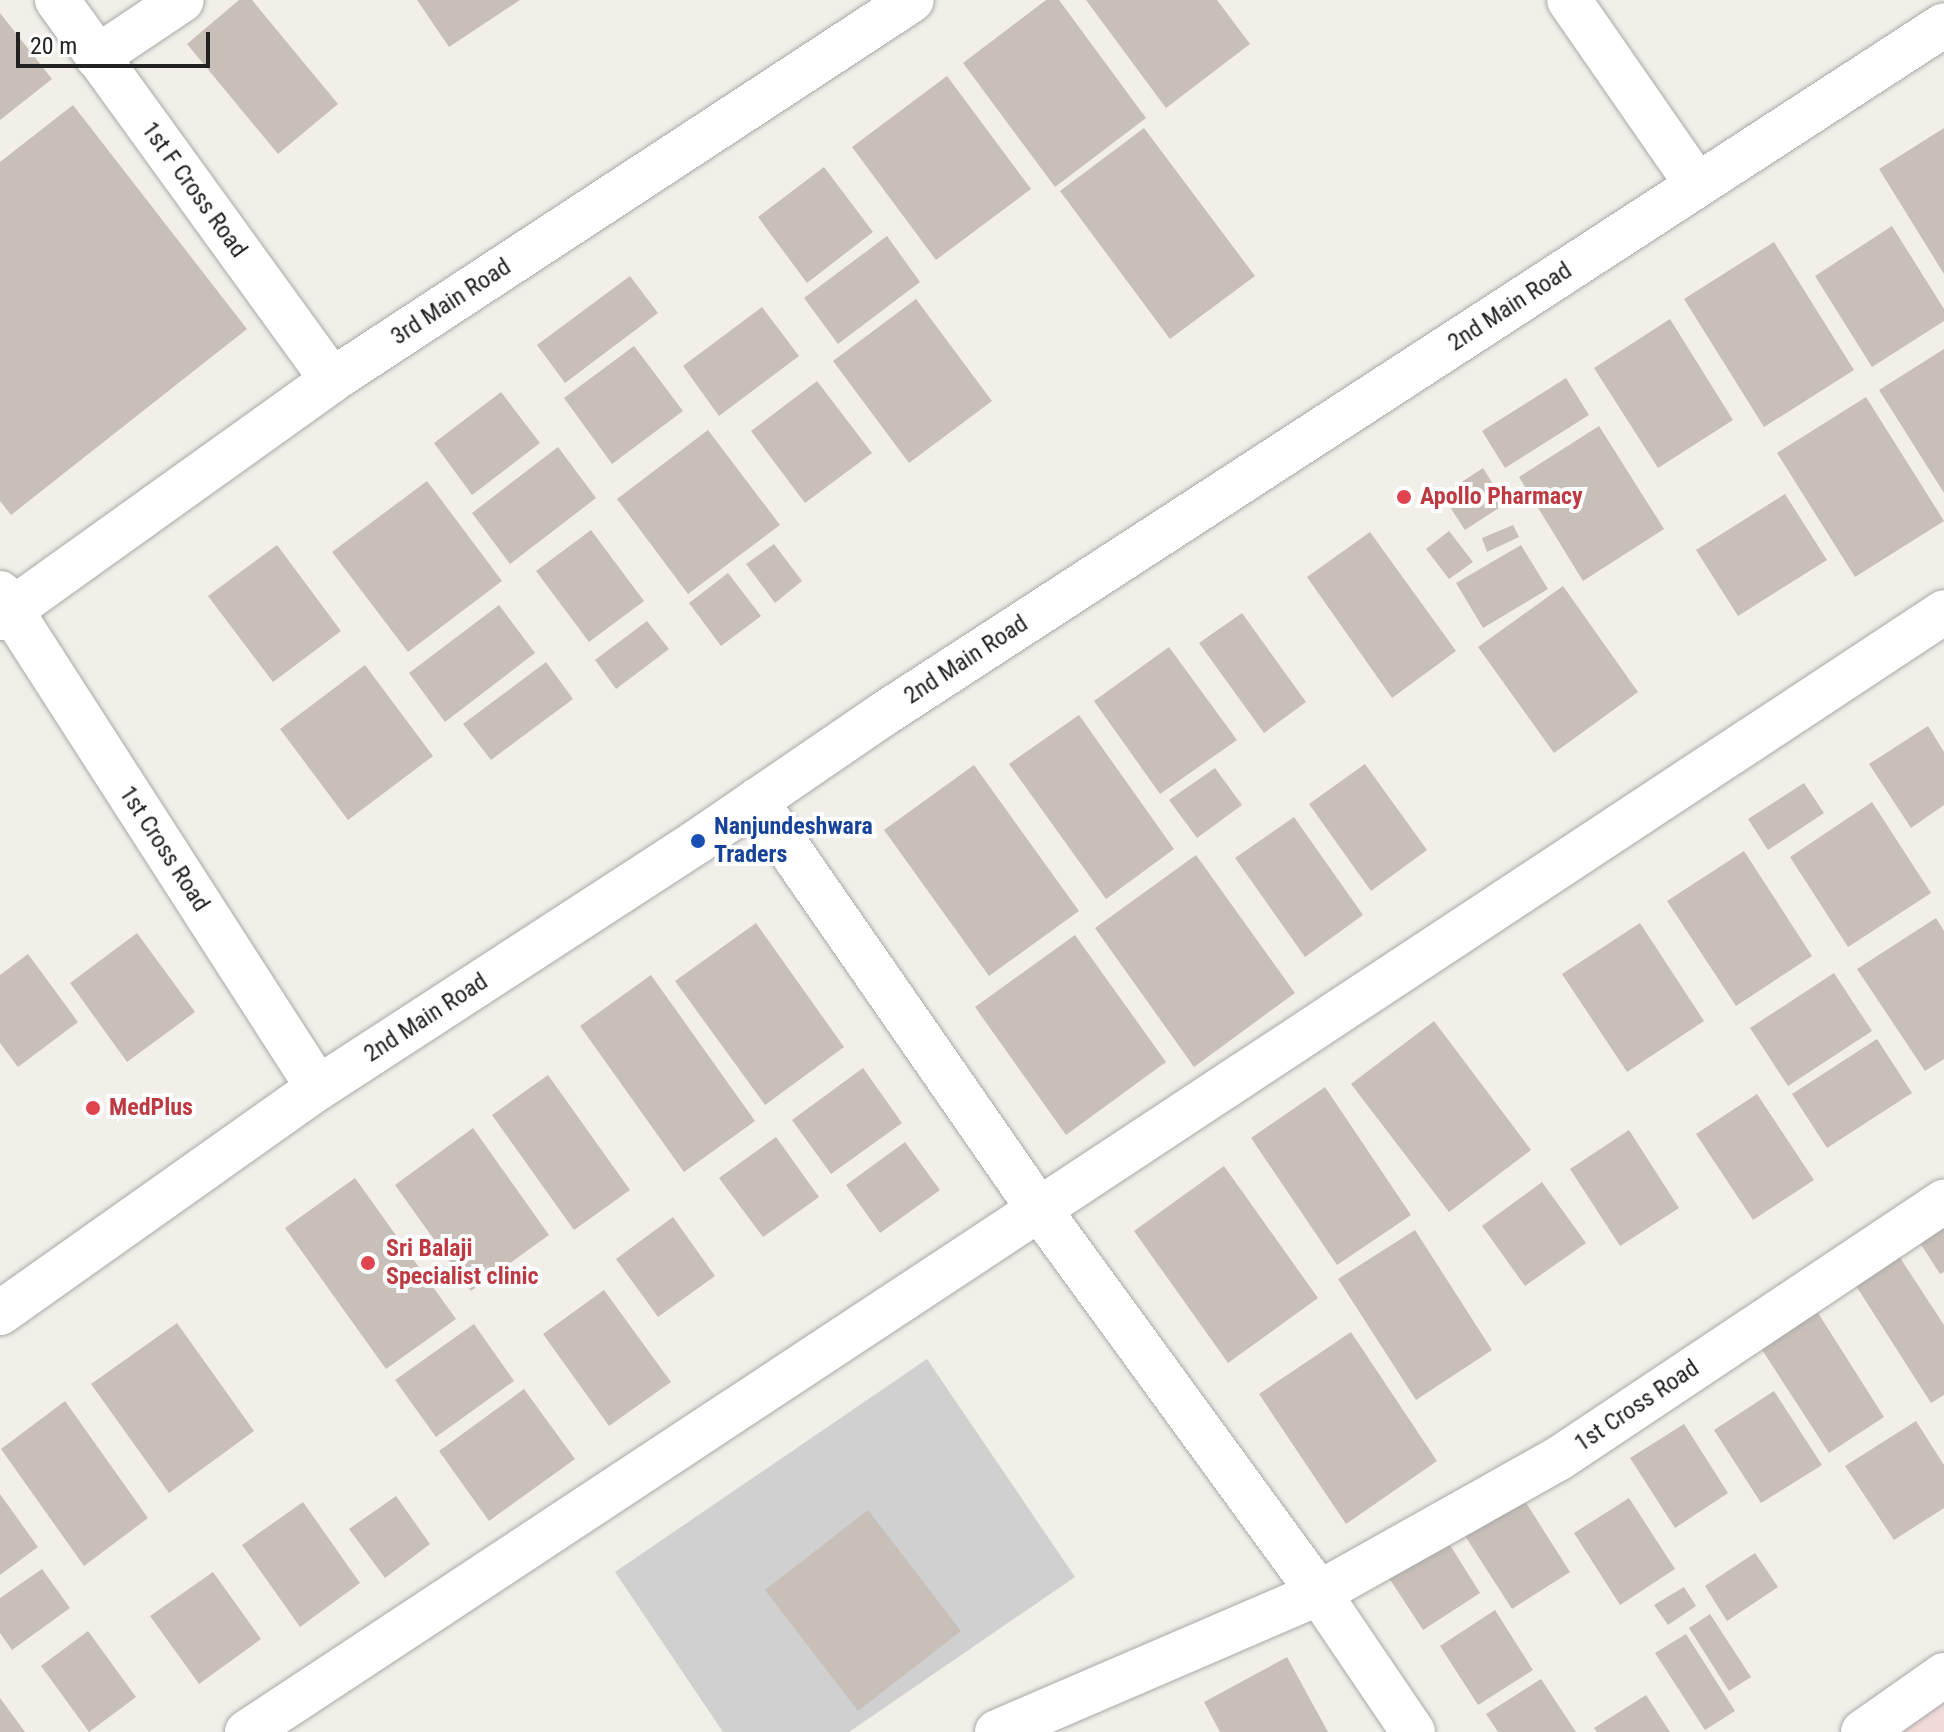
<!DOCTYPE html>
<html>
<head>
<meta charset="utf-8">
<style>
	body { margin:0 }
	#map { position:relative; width:1944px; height:1732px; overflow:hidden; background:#f2efe9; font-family:"Roboto Condensed",sans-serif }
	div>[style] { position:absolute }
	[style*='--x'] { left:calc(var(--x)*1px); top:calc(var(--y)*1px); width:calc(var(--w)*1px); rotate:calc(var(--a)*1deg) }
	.commercial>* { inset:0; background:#f2dad9 }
	.religious>* { inset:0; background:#d0d0d0 }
	.building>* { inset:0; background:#c7bfb8 }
	.roads { filter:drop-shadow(0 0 2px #a9a9a9) drop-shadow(0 0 2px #a9a9a9) }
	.street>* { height:44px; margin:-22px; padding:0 22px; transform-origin:22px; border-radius:22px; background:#fff }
	.dots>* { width:22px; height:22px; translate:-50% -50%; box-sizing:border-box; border:4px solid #fff; border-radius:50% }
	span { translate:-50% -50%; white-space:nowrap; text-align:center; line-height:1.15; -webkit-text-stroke:8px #fff; paint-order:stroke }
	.street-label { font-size:24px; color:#222 }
	.health-label { font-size:24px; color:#be3a42; font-weight:700 }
	.left { translate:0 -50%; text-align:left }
	.transit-label { font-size:24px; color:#164399; font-weight:700 }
	.scale { position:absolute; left:16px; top:32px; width:194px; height:36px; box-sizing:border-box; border:4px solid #222; border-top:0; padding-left:10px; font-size:24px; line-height:28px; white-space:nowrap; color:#222; -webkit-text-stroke:6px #fff; paint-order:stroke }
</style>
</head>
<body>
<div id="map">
	<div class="commercial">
		<i style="clip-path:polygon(1944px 1698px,1944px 1732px,1897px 1732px)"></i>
	</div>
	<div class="religious">
		<i style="clip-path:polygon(927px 1359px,1075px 1577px,849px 1732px,723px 1732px,615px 1572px)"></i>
	</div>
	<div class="building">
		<i style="clip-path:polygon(239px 0,252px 0,338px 104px,278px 154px,187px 44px)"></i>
		<i style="clip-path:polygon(417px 0,520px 0,449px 47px)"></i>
		<i style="clip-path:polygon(1046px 0,1059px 0,1146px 118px,1055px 187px,963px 63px)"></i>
		<i style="clip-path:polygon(1086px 0,1217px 0,1250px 44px,1166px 108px)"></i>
		<i style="clip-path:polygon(0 13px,52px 79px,0 120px)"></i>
		<i style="clip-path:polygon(947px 76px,1031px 189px,936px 260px,852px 147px)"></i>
		<i style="clip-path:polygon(73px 105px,247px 329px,11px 515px,0 501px,0 162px)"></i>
		<i style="clip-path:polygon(1144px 128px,1255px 276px,1170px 339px,1060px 191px)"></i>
		<i style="clip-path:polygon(1944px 128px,1944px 274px,1879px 169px)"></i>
		<i style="clip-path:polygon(824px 167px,873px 232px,807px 283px,758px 217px)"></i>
		<i style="clip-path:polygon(1892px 226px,1944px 309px,1944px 321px,1872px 367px,1815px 276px)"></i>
		<i style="clip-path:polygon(887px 236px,920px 282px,838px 344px,804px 298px)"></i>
		<i style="clip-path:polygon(1774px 242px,1854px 370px,1764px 427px,1684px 299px)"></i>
		<i style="clip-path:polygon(630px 276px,658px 313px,565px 383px,537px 345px)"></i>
		<i style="clip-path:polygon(916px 299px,992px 401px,909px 463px,833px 361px)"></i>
		<i style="clip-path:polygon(762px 307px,799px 356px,719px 416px,683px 366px)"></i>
		<i style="clip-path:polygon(1670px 319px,1733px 420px,1658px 468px,1594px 368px)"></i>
		<i style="clip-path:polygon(634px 346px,683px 411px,612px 464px,564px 398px)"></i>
		<i style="clip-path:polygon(1944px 349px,1944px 493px,1879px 390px)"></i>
		<i style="clip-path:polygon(1566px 378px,1589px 415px,1505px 468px,1482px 431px)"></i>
		<i style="clip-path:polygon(817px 381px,872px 453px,805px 503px,751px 431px)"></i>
		<i style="clip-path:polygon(501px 392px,540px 443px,472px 495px,434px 443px)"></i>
		<i style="clip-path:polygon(1866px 397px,1944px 521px,1855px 577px,1777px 453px)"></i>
		<i style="clip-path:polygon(1599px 426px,1664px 529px,1583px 581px,1519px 477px)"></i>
		<i style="clip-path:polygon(708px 430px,780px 525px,688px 594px,617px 499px)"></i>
		<i style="clip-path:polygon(558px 447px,596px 498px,510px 564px,472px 513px)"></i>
		<i style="clip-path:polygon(1483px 468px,1505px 504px,1465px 530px,1442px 495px)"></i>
		<i style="clip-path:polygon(427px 481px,502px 581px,408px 652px,332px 552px)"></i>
		<i style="clip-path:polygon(1785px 494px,1827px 560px,1738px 616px,1696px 550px)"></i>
		<i style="clip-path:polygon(1513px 525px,1519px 537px,1487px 552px,1482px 538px)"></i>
		<i style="clip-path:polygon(591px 530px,644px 601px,589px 642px,536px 571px)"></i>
		<i style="clip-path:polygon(1449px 531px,1473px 562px,1449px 579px,1426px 549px)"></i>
		<i style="clip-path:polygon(1370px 532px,1456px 651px,1392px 698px,1307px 577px)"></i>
		<i style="clip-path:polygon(774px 544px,802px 581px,775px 603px,746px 564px)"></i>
		<i style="clip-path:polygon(277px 545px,341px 631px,273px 682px,208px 596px)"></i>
		<i style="clip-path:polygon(1521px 545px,1548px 589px,1483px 628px,1456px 583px)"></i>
		<i style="clip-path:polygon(728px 573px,761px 616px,721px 646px,689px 603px)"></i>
		<i style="clip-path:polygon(1563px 586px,1638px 692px,1554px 753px,1478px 647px)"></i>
		<i style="clip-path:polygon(499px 605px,535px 653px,445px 722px,409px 673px)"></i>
		<i style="clip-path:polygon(1242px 613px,1306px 702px,1264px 733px,1199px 643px)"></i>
		<i style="clip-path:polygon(647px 621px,669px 649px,616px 689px,595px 660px)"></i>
		<i style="clip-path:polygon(1169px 647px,1237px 740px,1160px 794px,1094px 701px)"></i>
		<i style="clip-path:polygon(546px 662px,573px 699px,491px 760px,463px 724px)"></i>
		<i style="clip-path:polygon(365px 665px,433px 756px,348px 820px,280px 729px)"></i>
		<i style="clip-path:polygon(1079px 715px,1174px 849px,1106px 899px,1009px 764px)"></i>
		<i style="clip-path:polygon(1928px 726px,1944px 752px,1944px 805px,1911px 828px,1869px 764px)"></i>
		<i style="clip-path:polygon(1365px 764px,1427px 850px,1371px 891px,1309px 804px)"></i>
		<i style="clip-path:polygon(974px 765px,1079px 911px,989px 976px,884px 830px)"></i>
		<i style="clip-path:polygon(1215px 768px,1242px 805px,1197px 838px,1169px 800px)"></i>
		<i style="clip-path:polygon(1804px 783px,1824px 813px,1768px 850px,1748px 819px)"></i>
		<i style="clip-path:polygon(1872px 802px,1931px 893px,1848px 947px,1790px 857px)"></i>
		<i style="clip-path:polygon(1294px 817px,1363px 915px,1305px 957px,1235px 858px)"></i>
		<i style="clip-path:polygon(1744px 851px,1812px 956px,1736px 1006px,1667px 901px)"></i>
		<i style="clip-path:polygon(1196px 855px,1295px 993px,1194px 1067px,1095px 928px)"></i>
		<i style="clip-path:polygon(1936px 918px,1944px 931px,1944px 1059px,1925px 1071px,1857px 969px)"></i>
		<i style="clip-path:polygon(756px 923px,844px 1047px,765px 1105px,675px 981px)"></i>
		<i style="clip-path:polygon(1640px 923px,1704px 1021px,1627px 1072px,1562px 974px)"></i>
		<i style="clip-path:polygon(137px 933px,195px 1012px,127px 1062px,70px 983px)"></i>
		<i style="clip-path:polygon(1075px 935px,1166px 1062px,1066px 1135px,975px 1007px)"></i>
		<i style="clip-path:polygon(28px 954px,78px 1022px,18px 1067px,0 1043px,0 975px)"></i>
		<i style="clip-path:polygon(1834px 973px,1872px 1031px,1788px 1086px,1750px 1028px)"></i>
		<i style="clip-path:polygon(651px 975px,755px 1121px,684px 1172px,580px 1026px)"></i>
		<i style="clip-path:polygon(1434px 1021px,1531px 1150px,1449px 1212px,1351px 1084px)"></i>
		<i style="clip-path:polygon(1877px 1039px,1912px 1093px,1827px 1148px,1792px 1094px)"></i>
		<i style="clip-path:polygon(863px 1068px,902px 1123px,831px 1174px,792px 1120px)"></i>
		<i style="clip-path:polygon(548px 1075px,630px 1190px,574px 1230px,492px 1115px)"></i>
		<i style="clip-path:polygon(1325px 1087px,1411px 1215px,1337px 1265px,1251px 1138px)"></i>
		<i style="clip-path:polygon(1757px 1094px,1814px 1180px,1753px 1220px,1696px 1134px)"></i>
		<i style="clip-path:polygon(473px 1128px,549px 1235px,471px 1291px,395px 1185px)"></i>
		<i style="clip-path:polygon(1629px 1130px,1679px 1208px,1620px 1246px,1570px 1169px)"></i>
		<i style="clip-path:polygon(776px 1137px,819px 1197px,763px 1237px,719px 1178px)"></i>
		<i style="clip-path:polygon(905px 1142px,940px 1190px,880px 1233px,846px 1185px)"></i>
		<i style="clip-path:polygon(1224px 1166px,1318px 1298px,1228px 1363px,1134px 1231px)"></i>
		<i style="clip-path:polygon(355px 1178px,456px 1319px,386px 1369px,285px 1228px)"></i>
		<i style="clip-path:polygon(1542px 1182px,1586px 1243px,1525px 1286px,1482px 1226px)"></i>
		<i style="clip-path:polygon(1944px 1203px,1944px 1272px,1940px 1274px,1909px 1226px)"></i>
		<i style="clip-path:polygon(673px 1217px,715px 1276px,658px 1317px,616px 1259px)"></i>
		<i style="clip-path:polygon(1415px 1230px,1492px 1350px,1416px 1400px,1338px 1279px)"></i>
		<i style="clip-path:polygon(1895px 1250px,1944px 1325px,1944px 1395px,1931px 1403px,1851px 1278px)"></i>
		<i style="clip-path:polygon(604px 1290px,671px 1382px,609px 1426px,543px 1334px)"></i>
		<i style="clip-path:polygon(1813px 1305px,1884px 1417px,1829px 1453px,1757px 1342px)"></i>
		<i style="clip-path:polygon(177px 1323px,254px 1431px,169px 1493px,91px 1384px)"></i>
		<i style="clip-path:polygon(474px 1324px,514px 1381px,436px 1437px,395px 1380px)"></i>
		<i style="clip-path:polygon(1351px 1332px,1437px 1461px,1346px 1524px,1259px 1394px)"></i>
		<i style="clip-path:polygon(524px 1389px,575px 1459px,489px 1521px,439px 1451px)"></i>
		<i style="clip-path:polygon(1774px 1391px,1822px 1465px,1761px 1503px,1714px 1430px)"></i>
		<i style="clip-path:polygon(65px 1401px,148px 1518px,84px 1566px,1px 1449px)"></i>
		<i style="clip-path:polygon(1916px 1421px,1944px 1465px,1944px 1508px,1894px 1540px,1845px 1466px)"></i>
		<i style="clip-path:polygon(1684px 1424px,1728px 1493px,1675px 1528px,1630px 1458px)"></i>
		<i style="clip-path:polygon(0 1494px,38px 1547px,0 1575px)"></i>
		<i style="clip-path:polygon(396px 1496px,430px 1544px,385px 1578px,349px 1529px)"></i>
		<i style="clip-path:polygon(1523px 1498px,1570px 1572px,1512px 1609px,1465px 1536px)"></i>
		<i style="clip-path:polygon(1629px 1498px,1675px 1569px,1620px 1605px,1574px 1533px)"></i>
		<i style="clip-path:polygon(303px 1502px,360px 1583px,300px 1627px,242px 1545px)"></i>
		<i style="clip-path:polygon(868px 1510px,961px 1631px,858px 1711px,765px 1590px)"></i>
		<i style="clip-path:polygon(1445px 1537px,1480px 1593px,1423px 1630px,1387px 1575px)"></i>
		<i style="clip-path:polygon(1755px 1553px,1778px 1587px,1727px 1621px,1705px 1586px)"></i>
		<i style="clip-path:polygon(42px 1569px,70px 1608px,12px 1650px,0 1633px,0 1598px)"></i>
		<i style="clip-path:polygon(213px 1572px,261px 1639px,199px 1684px,150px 1616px)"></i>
		<i style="clip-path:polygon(1684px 1587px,1696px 1606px,1668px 1625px,1654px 1605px)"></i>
		<i style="clip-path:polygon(1495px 1610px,1533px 1670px,1478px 1705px,1440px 1646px)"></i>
		<i style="clip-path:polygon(1710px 1614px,1751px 1677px,1729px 1691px,1689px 1628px)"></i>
		<i style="clip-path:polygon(88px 1631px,136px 1697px,89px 1732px,41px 1666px)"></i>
		<i style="clip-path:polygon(1686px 1634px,1735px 1711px,1705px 1730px,1655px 1653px)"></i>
		<i style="clip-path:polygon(1287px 1657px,1328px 1732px,1220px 1732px,1204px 1702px)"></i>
		<i style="clip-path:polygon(1541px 1679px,1576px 1732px,1498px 1732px,1486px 1714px)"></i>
		<i style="clip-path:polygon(1646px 1695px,1670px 1732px,1597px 1732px,1594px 1728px)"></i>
		<i style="clip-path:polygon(0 1698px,25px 1732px,0 1732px)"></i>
	</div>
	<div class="roads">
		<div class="street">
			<i style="--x:57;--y:0;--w:469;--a:54.1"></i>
			<i style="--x:1569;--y:0;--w:225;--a:55.3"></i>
			<i style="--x:97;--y:57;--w:102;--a:-33.8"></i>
			<i style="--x:0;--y:593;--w:588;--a:57.28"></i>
			<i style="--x:0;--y:618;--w:408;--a:-35.6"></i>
			<i style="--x:332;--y:380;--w:693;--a:-33.23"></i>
			<i style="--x:756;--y:801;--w:497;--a:55.3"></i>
			<i style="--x:1039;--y:1209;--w:475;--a:53.9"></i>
			<i style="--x:1319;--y:1593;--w:168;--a:55.9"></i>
			<i style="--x:0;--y:1313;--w:390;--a:-35.3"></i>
			<i style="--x:318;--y:1088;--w:453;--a:-33"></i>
			<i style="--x:698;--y:841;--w:223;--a:-34.4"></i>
			<i style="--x:882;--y:715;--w:1266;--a:-33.01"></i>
			<i style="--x:247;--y:1732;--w:2033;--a:-33.42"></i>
			<i style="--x:997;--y:1732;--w:351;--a:-23.3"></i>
			<i style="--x:1319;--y:1593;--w:274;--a:-29.3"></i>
			<i style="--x:1558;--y:1459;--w:464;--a:-33.7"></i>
			<i style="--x:1863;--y:1732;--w:99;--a:-35.1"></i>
		</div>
	</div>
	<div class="dots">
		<i style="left:1404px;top:497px;background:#e0444e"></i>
		<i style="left:698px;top:841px;background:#1a4fb4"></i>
		<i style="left:93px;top:1108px;background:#e0444e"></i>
		<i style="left:368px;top:1263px;background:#e0444e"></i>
	</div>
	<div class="street-label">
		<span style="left:194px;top:190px;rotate:54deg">1st F Cross Road</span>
		<span style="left:451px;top:302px;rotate:-33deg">3rd Main Road</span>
		<span style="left:1510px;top:307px;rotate:-33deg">2nd Main Road</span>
		<span style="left:966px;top:660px;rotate:-33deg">2nd Main Road</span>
		<span style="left:164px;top:849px;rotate:57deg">1st Cross Road</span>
		<span style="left:426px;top:1018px;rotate:-33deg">2nd Main Road</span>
		<span style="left:1637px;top:1406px;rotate:-34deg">1st Cross Road</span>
	</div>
	<div class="health-label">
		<span class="left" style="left:1420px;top:497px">Apollo Pharmacy</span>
		<span class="left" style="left:109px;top:1108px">MedPlus</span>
		<span class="left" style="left:386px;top:1263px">Sri Balaji<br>Specialist clinic</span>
	</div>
	<div class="transit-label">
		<span class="left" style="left:714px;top:841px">Nanjundeshwara<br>Traders</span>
	</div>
	<div class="scale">20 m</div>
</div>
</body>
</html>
